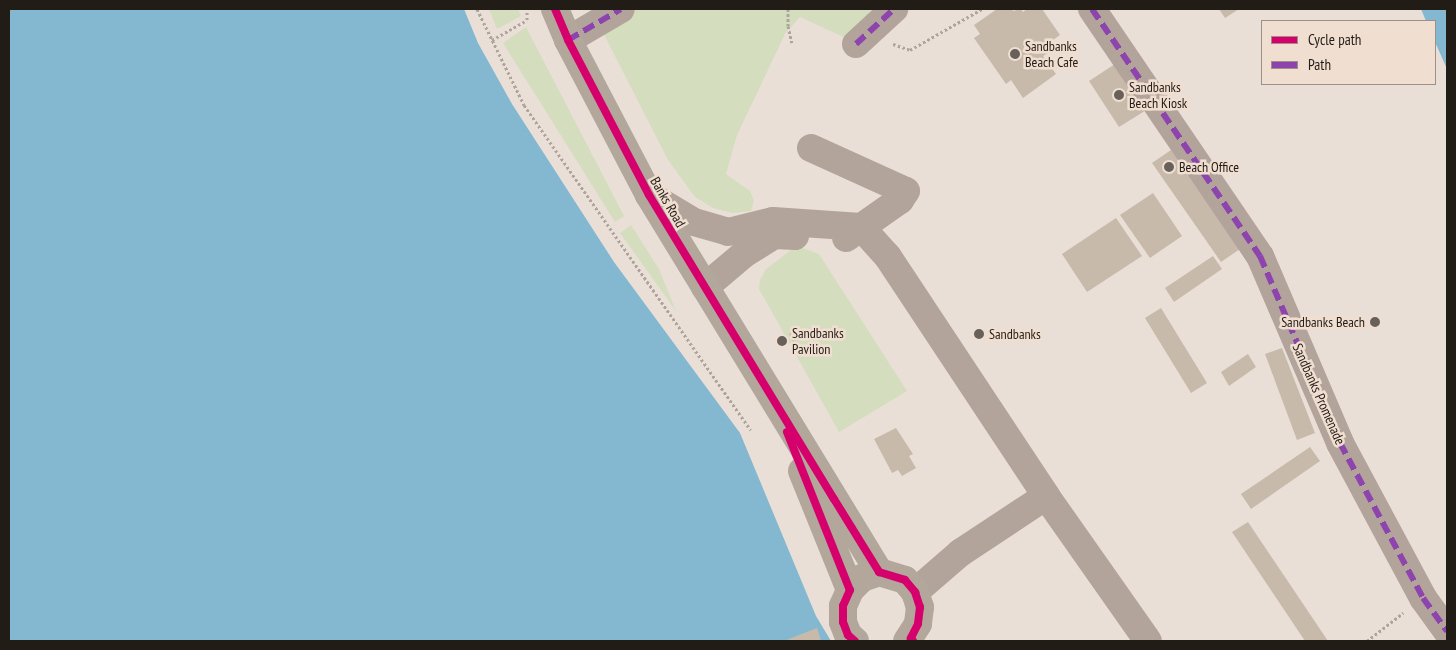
<!DOCTYPE html>
<html>
<head>
<meta charset="utf-8">
<style>
	body { margin:0 }
	#map { position:relative; width:1456px; height:650px; overflow:hidden; background:#e9dfd7; font-family:"PT Sans Narrow",sans-serif }
	div>[style] { position:absolute }
	[style*='--x'] { left:calc(var(--x)*1px); top:calc(var(--y)*1px); width:calc(var(--w)*1px); rotate:calc(var(--a)*1deg) }
	.green>* { inset:0; background:#d4debe }
	.water>* { inset:0; background:#84b8d1 }
	.building>* { inset:0; background:#c7baaa }
	.path>* { height:3px; margin-top:-1.5px; transform-origin:0; background:repeating-linear-gradient(90deg,#aea49c 0 2.5px,transparent 0 5px) }
	.minor>* { height:28px; margin:-14px; padding:0 14px; transform-origin:14px; border-radius:14px; background:#b2a49a }
	.major>* { height:28px; margin:-14px; padding:0 14px; transform-origin:14px; border-radius:14px; background:#b3a79c }
	.quiet>* { height:6px; margin-top:-3px; transform-origin:0; background:repeating-linear-gradient(90deg,#8e44ad 0 12px,transparent 0 18px) }
	.cycleway>* { height:8px; margin:-4px; padding:0 4px; transform-origin:4px; border-radius:4px; background:#d6006c }
	.dots>* { width:14px; height:14px; translate:-50% -50%; box-sizing:border-box; border:2px solid #f0ded0; border-radius:50% }
	span { translate:-50% -50%; white-space:nowrap; text-align:center; line-height:1.15; -webkit-text-stroke:5px #f0ded0; paint-order:stroke }
	.poi-label { font-size:14px; color:#221c16 }
	.left { translate:0 -50%; text-align:left }
	.right { translate:-100% -50%; text-align:right }
	.street-label { font-size:14px; color:#221c16 }
	.frame { position:absolute; inset:0; border:10px solid #221c16; pointer-events:none }
	.legend { position:absolute; left:1261px; top:20px; width:175px; height:65px; box-sizing:border-box; background:#f0ded0; border:1px solid #9e9086; margin:0; padding:6px 9px; list-style:none; font-size:15px; color:#221c16 }
	.legend li { display:flex; align-items:center; gap:10px; height:25px }
	.legend b { width:25px; border:1px solid #9e9086 }
</style>
</head>
<body>
<div id="map">
	<div class="green">
		<i style="clip-path:polygon(489px 9px,518px 9px,521px 16px,497px 29px)"></i>
		<i style="clip-path:polygon(591px 9px,877px 9px,850px 40px,800px 17px,785px 34px,737px 135px,726px 174px,750px 191px,754px 201px,751px 211px,732px 213px,713px 208px,695px 197px,668px 160px)"></i>
		<i style="clip-path:polygon(526px 27px,624px 216px,615px 222px,503px 43px)"></i>
		<i style="clip-path:polygon(631px 225px,659px 269px,676px 311px,620px 233px)"></i>
		<i style="clip-path:polygon(800px 247px,819px 254px,907px 391px,839px 432px,759px 289px,760px 280px,766px 269px,791px 250px)"></i>
	</div>
	<div class="water">
		<i style="clip-path:polygon(9px 9px,464px 9px,478px 43px,512px 104px,614px 262px,740px 433px,816px 616px,831px 641px,9px 641px)"></i>
		<i style="clip-path:polygon(1421px 9px,1447px 9px,1447px 69px,1435px 42px,1435px 21px,1426px 21px)"></i>
	</div>
	<div class="building">
		<i style="clip-path:polygon(997px 9px,1012px 9px,1013px 11px,1021px 9px,1023px 12px,1027px 9px,1042px 9px,1060px 35px,1043px 47px,1048px 53px,1043px 56px,1056px 74px,1023px 98px,1011px 80px,1006px 84px,974px 38px,980px 34px,974px 25px)"></i>
		<i style="clip-path:polygon(1219px 9px,1239px 9px,1225px 18px)"></i>
		<i style="clip-path:polygon(1118px 62px,1148px 109px,1119px 127px,1089px 81px)"></i>
		<i style="clip-path:polygon(1171px 150px,1240px 249px,1221px 262px,1152px 163px)"></i>
		<i style="clip-path:polygon(1153px 193px,1182px 236px,1150px 258px,1120px 215px)"></i>
		<i style="clip-path:polygon(1116px 218px,1142px 256px,1087px 292px,1062px 254px)"></i>
		<i style="clip-path:polygon(1213px 256px,1222px 269px,1174px 302px,1165px 288px)"></i>
		<i style="clip-path:polygon(1161px 308px,1207px 383px,1191px 393px,1145px 318px)"></i>
		<i style="clip-path:polygon(799px 328px,803px 337px,793px 342px,789px 334px)"></i>
		<i style="clip-path:polygon(1282px 348px,1315px 433px,1297px 440px,1265px 354px)"></i>
		<i style="clip-path:polygon(1248px 354px,1256px 367px,1229px 386px,1221px 372px)"></i>
		<i style="clip-path:polygon(896px 428px,913px 454px,909px 456px,916px 468px,902px 476px,898px 470px,892px 473px,874px 439px)"></i>
		<i style="clip-path:polygon(1310px 447px,1320px 461px,1251px 509px,1241px 494px)"></i>
		<i style="clip-path:polygon(1248px 522px,1328px 641px,1305px 641px,1232px 532px)"></i>
		<i style="clip-path:polygon(817px 628px,821px 641px,784px 641px)"></i>
	</div>
	<div class="path">
		<i style="--x:477;--y:9;--w:107;--a:63.9"></i>
		<i style="--x:524;--y:105;--w:396;--a:55.1"></i>
		<i style="--x:788;--y:9;--w:17;--a:90"></i>
		<i style="--x:788;--y:26;--w:17;--a:77"></i>
		<i style="--x:492;--y:40;--w:40;--a:-29.7"></i>
		<i style="--x:527;--y:20;--w:11;--a:-90"></i>
		<i style="--x:893;--y:44;--w:18;--a:19"></i>
		<i style="--x:910;--y:50;--w:83;--a:-29.7"></i>
		<i style="--x:1367;--y:641;--w:46;--a:-37.9"></i>
	</div>
	<div class="minor">
		<i style="--x:1092;--y:9;--w:299;--a:55.8"></i>
		<i style="--x:1260;--y:256;--w:203;--a:66.8"></i>
		<i style="--x:1340;--y:443;--w:176;--a:61.8"></i>
		<i style="--x:1423;--y:598;--w:41;--a:54"></i>
		<i style="--x:568;--y:40;--w:61;--a:-30.3"></i>
		<i style="--x:856;--y:44;--w:52;--a:-42.6"></i>
		<i style="--x:811;--y:148;--w:104;--a:24.4"></i>
		<i style="--x:906;--y:191;--w:11;--a:124"></i>
		<i style="--x:900;--y:200;--w:66;--a:144.9"></i>
		<i style="--x:649;--y:195;--w:52;--a:31"></i>
		<i style="--x:694;--y:222;--w:35;--a:16"></i>
		<i style="--x:728;--y:232;--w:46;--a:-13.7"></i>
		<i style="--x:773;--y:221;--w:88;--a:3.9"></i>
		<i style="--x:861;--y:227;--w:40;--a:48"></i>
		<i style="--x:888;--y:257;--w:287;--a:56.5"></i>
		<i style="--x:1046;--y:496;--w:177;--a:54.9"></i>
		<i style="--x:705;--y:287;--w:51;--a:-40.2"></i>
		<i style="--x:744;--y:254;--w:36;--a:-32"></i>
		<i style="--x:774;--y:235;--w:21;--a:3"></i>
		<i style="--x:915;--y:592;--w:60;--a:-40.9"></i>
		<i style="--x:960;--y:553;--w:103;--a:-33.5"></i>
	</div>
	<div class="major">
		<i style="--x:555;--y:9;--w:34;--a:67"></i>
		<i style="--x:568;--y:40;--w:175;--a:62.4"></i>
		<i style="--x:649;--y:195;--w:442;--a:58.6"></i>
		<i style="--x:802;--y:471;--w:128;--a:68"></i>
		<i style="--x:855;--y:641;--w:9;--a:-139"></i>
		<i style="--x:848;--y:635;--w:14;--a:-111"></i>
		<i style="--x:843;--y:622;--w:16;--a:-90"></i>
		<i style="--x:843;--y:606;--w:17;--a:-66"></i>
		<i style="--x:850;--y:590;--w:17;--a:-45"></i>
		<i style="--x:862;--y:578;--w:18;--a:-19"></i>
		<i style="--x:879;--y:572;--w:27;--a:17"></i>
		<i style="--x:905;--y:580;--w:16;--a:50"></i>
		<i style="--x:915;--y:592;--w:16;--a:72"></i>
		<i style="--x:920;--y:607;--w:17;--a:97"></i>
		<i style="--x:918;--y:624;--w:20;--a:123"></i>
	</div>
	<div class="quiet">
		<i style="--x:1092;--y:9;--w:299;--a:55.8"></i>
		<i style="--x:1260;--y:256;--w:203;--a:66.8"></i>
		<i style="--x:1340;--y:443;--w:176;--a:61.8"></i>
		<i style="--x:1423;--y:598;--w:41;--a:54"></i>
		<i style="--x:568;--y:40;--w:61;--a:-30.3"></i>
		<i style="--x:856;--y:44;--w:52;--a:-42.6"></i>
	</div>
	<div class="cycleway">
		<i style="--x:555;--y:9;--w:34;--a:67"></i>
		<i style="--x:568;--y:40;--w:175;--a:62.4"></i>
		<i style="--x:649;--y:195;--w:356;--a:58.7"></i>
		<i style="--x:834;--y:499;--w:86;--a:58.3"></i>
		<i style="--x:879;--y:572;--w:27;--a:17"></i>
		<i style="--x:905;--y:580;--w:16;--a:50"></i>
		<i style="--x:915;--y:592;--w:16;--a:72"></i>
		<i style="--x:920;--y:607;--w:17;--a:97"></i>
		<i style="--x:918;--y:624;--w:16;--a:117"></i>
		<i style="--x:911;--y:638;--w:4;--a:56"></i>
		<i style="--x:787;--y:432;--w:170;--a:68.3"></i>
		<i style="--x:850;--y:590;--w:17;--a:114"></i>
		<i style="--x:843;--y:606;--w:16;--a:90"></i>
		<i style="--x:843;--y:622;--w:14;--a:69"></i>
		<i style="--x:848;--y:635;--w:9;--a:41"></i>
	</div>
	<div class="dots">
		<i style="left:1015px;top:54px;background:#68605a"></i>
		<i style="left:1119px;top:95px;background:#68605a"></i>
		<i style="left:1169px;top:167px;background:#68605a"></i>
		<i style="left:1375px;top:322px;background:#68605a"></i>
		<i style="left:979px;top:334px;background:#68605a"></i>
		<i style="left:782px;top:341px;background:#68605a"></i>
	</div>
	<div class="poi-label">
		<span class="left" style="left:1025px;top:54px">Sandbanks<br>Beach Cafe</span>
		<span class="left" style="left:1129px;top:95px">Sandbanks<br>Beach Kiosk</span>
		<span class="left" style="left:1179px;top:167px">Beach Office</span>
		<span class="right" style="left:1365px;top:322px">Sandbanks Beach</span>
		<span class="left" style="left:792px;top:341px">Sandbanks<br>Pavilion</span>
		<span class="left" style="left:989px;top:334px">Sandbanks</span>
	</div>
	<div class="street-label">
		<span style="left:668px;top:202px;rotate:60deg">Banks Road</span>
		<span style="left:1319px;top:394px;rotate:66deg">Sandbanks Promenade</span>
	</div>
	<div class="frame"></div>
	<ul class="legend">
	<li><b style="height:6px;background:#d6006c"></b>Cycle path</li>
	<li><b style="height:6px;background:#8e44ad"></b>Path</li>
	</ul>
</div>
</body>
</html>
